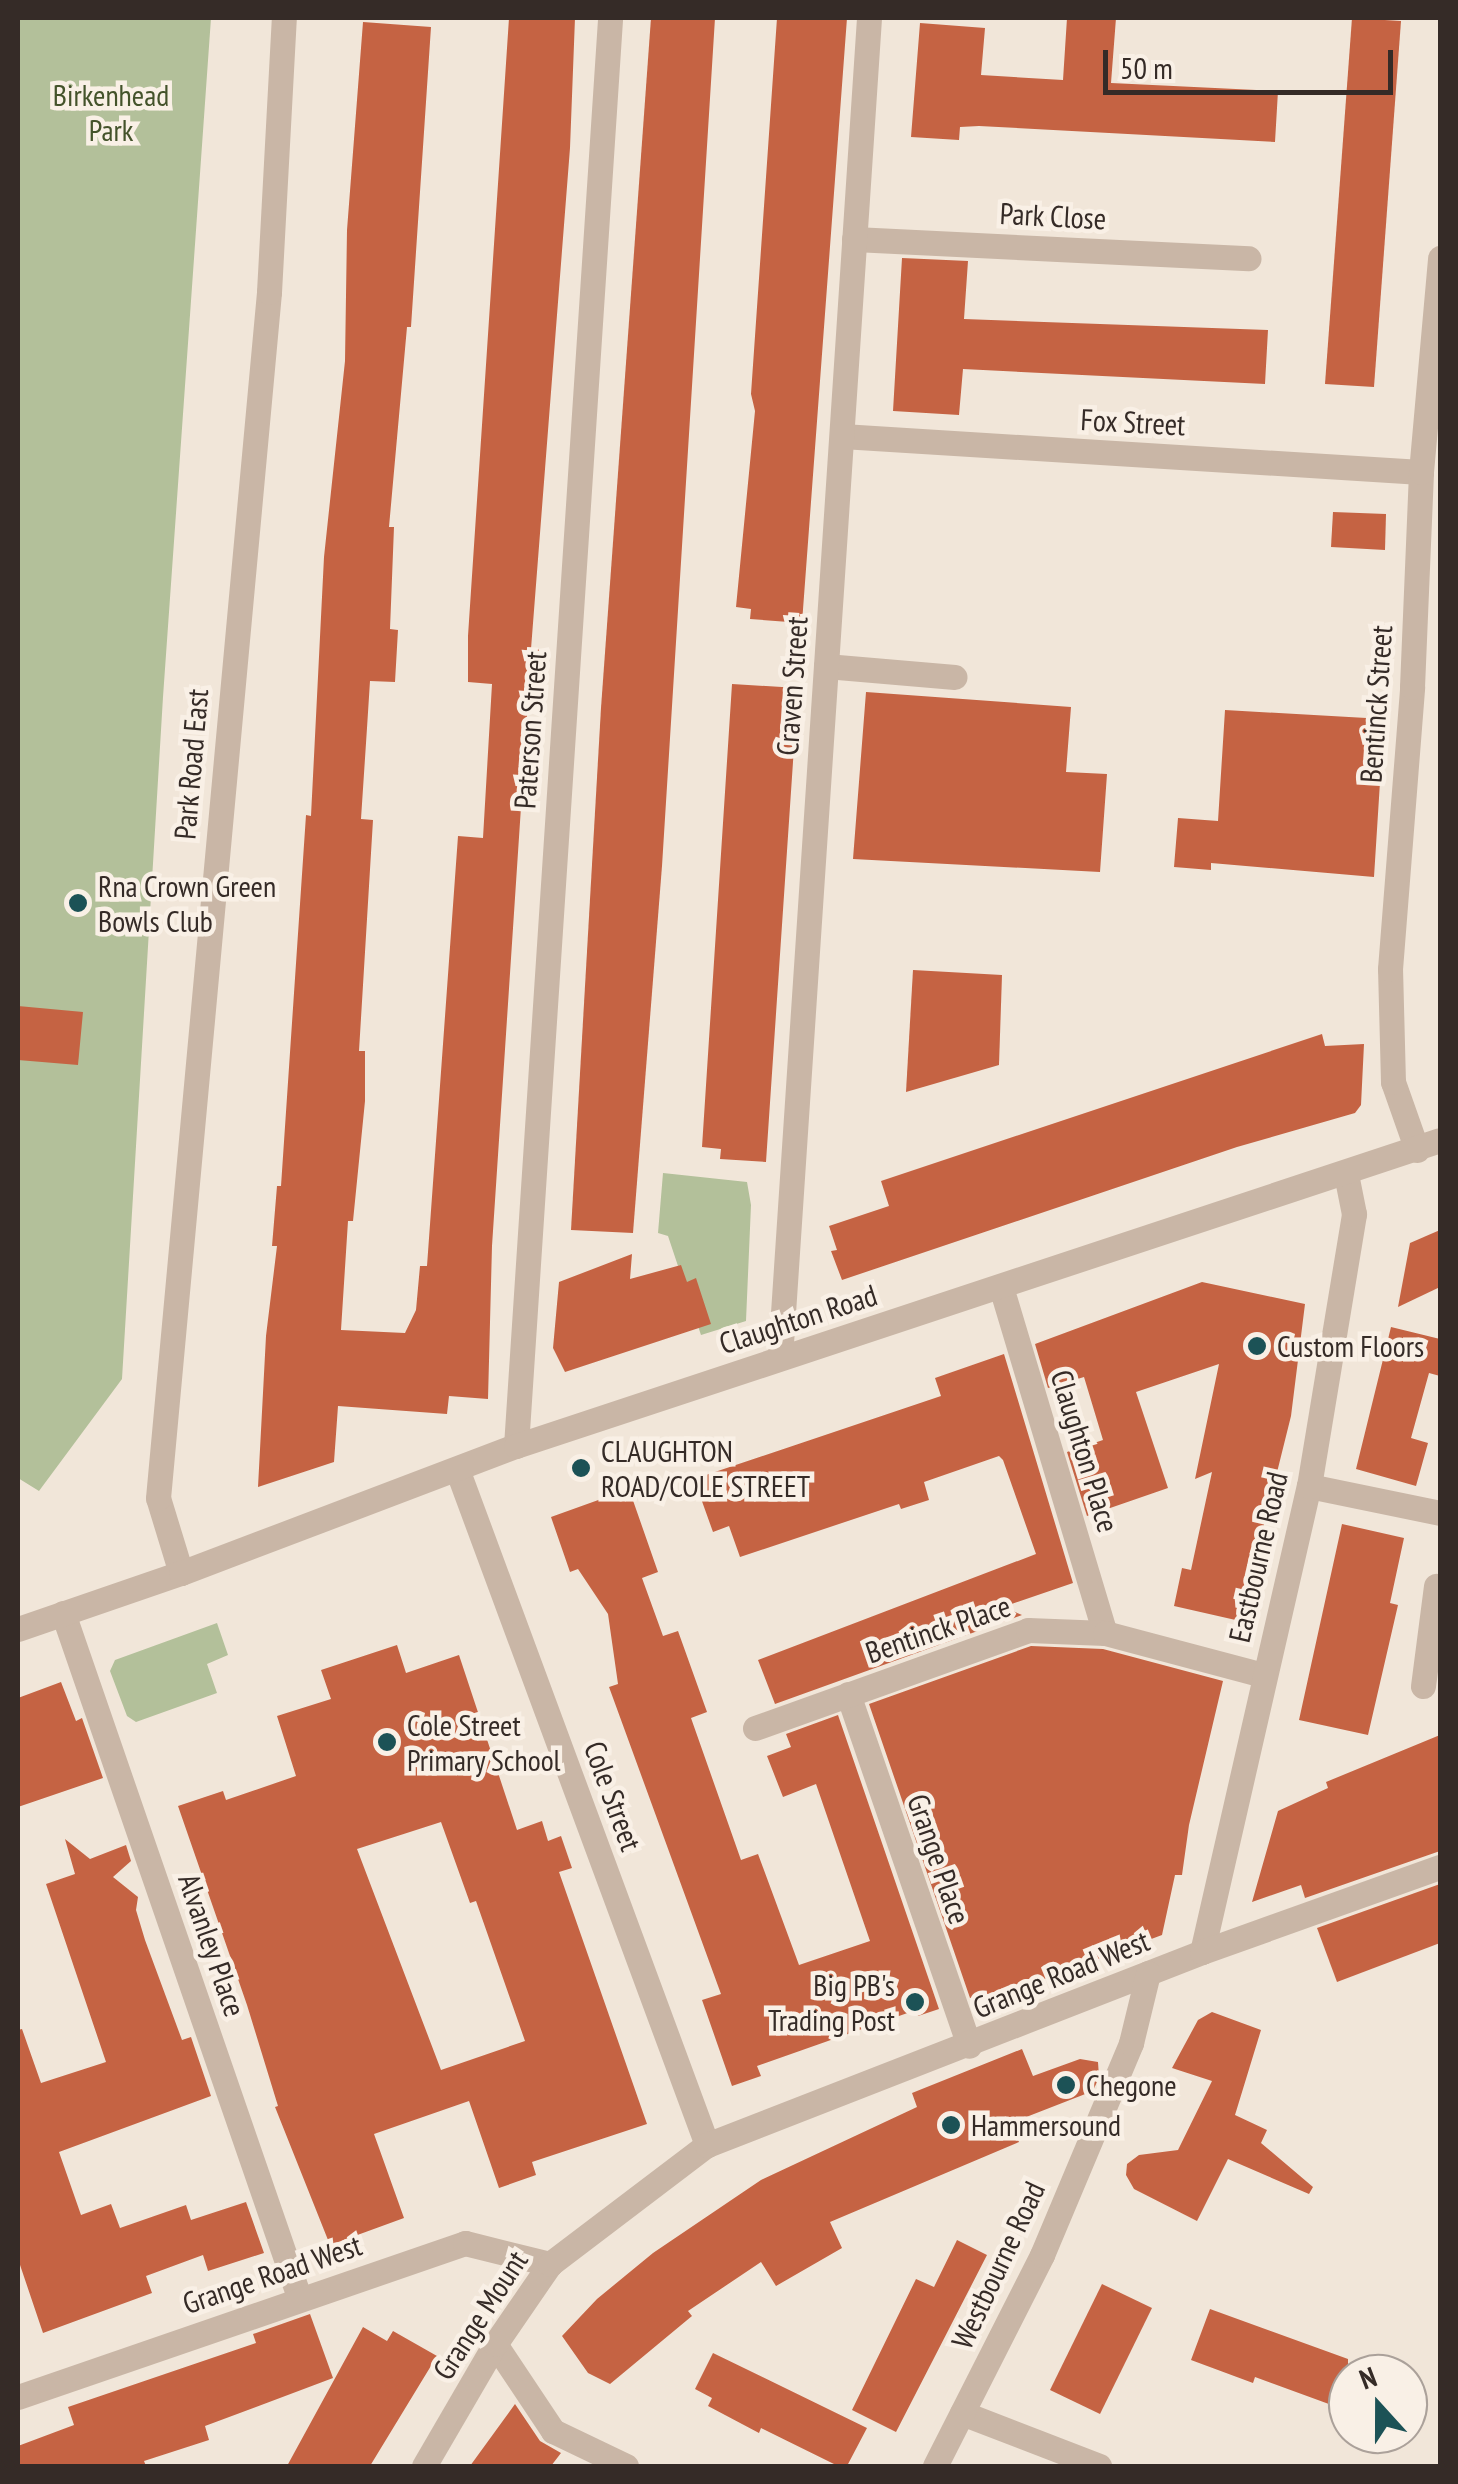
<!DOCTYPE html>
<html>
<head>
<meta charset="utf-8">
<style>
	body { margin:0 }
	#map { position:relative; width:1458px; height:2484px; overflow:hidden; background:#f1e6d9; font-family:"PT Sans Narrow",sans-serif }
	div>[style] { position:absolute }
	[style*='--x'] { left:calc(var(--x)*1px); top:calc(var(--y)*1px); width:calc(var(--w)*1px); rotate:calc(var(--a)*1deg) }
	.green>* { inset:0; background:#b3c09a }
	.building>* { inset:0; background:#c56343 }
	.minor>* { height:25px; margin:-12.5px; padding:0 12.5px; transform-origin:12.5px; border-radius:12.5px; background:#c9b6a6 }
	.tertiary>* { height:25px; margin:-12.5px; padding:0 12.5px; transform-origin:12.5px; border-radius:12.5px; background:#c9b6a6 }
	.dots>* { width:28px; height:28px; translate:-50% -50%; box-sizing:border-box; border:5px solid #f9f0e6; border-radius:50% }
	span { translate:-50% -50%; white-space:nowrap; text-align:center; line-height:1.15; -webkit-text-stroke:9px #f9f0e6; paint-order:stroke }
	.park-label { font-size:30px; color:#44532b }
	.street-label { font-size:30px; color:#352b27 }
	.poi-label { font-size:30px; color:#352b27 }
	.left { translate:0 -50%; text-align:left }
	.right { translate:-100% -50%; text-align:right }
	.frame { position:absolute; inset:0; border:20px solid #352b27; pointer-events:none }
	.north { position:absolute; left:1328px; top:2354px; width:100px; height:100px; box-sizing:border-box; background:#f9f0e6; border:2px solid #aba19a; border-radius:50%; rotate:339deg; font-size:28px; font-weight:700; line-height:40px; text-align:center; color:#352b27 }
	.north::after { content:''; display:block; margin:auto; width:35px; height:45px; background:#1c5256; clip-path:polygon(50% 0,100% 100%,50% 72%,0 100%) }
	.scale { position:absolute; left:1103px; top:50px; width:290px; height:45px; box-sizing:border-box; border:5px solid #352b27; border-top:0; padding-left:12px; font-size:30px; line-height:35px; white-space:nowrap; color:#352b27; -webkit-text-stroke:8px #f9f0e6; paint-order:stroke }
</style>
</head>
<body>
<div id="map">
	<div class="green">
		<i style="clip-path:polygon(18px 18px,211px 18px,163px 697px,122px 1379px,39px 1491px,18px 1478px)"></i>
		<i style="clip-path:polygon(663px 1173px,747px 1182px,751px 1205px,746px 1321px,701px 1335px,668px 1236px,658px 1233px)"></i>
		<i style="clip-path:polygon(217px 1623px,228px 1655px,207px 1664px,217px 1693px,136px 1722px,127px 1716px,110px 1671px,115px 1660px)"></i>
	</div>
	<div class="building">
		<i style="clip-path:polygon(509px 18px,575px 18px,570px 148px,531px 649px,539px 649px,536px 687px,529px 686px,492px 1246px,488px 1399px,449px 1396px,447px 1414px,338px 1406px,334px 1462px,258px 1487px,266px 1336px,277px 1246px,272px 1246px,277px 1186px,281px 1186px,306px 815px,311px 816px,324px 557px,345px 361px,347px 230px,363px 22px,431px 27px,411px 327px,407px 327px,389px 527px,394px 527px,390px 629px,398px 630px,395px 682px,370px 681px,367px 728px,361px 819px,373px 820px,359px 1051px,365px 1051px,365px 1101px,353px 1221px,348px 1221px,341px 1330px,405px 1333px,416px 1310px,420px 1266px,427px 1266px,458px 836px,483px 838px,492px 684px,468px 682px,468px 636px)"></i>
		<i style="clip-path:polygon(651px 18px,715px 18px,662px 866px,633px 1233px,571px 1230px,601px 708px)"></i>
		<i style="clip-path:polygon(777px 18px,847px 18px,802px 623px,750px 619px,751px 609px,736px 607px,755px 411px,751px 394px)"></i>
		<i style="clip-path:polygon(1067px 18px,1116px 18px,1111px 83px,1278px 91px,1275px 142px,979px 126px,960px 127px,959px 140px,911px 137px,920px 23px,985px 28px,981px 75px,1063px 80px)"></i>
		<i style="clip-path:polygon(1352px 18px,1401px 21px,1374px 387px,1325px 384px)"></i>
		<i style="clip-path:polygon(902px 258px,968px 261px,964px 319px,1268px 330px,1265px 384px,963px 369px,959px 415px,893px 411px)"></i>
		<i style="clip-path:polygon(1333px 512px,1386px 514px,1385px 550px,1331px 547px)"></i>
		<i style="clip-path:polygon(732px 684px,798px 688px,766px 1162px,720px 1159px,721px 1149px,702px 1147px)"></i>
		<i style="clip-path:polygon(866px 692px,1071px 707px,1066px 772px,1107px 774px,1100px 872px,853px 859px)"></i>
		<i style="clip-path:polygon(1225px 710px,1384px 719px,1374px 877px,1211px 863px,1211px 870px,1174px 867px,1178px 818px,1218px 821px)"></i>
		<i style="clip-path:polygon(913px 970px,1002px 975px,999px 1065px,906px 1092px)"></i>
		<i style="clip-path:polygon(18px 1006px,83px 1012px,78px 1065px,18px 1060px)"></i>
		<i style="clip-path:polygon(1322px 1034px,1325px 1046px,1364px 1044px,1361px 1105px,1355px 1113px,1237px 1147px,842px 1280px,831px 1251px,837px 1250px,829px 1226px,889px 1206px,881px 1181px)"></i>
		<i style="clip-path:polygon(1440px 1230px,1440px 1287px,1398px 1307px,1410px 1243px)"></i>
		<i style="clip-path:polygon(632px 1254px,630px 1279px,681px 1265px,687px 1282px,696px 1278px,711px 1324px,565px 1372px,553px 1348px,559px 1282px)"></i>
		<i style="clip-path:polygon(1202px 1282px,1305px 1304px,1291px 1416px,1240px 1621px,1174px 1606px,1182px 1568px,1191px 1570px,1212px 1472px,1195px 1479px,1219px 1364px,1136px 1392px,1168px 1488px,1087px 1516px,1067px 1452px,1103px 1440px,1084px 1377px,1048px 1388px,1035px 1344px)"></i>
		<i style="clip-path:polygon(1391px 1327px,1440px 1339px,1440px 1376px,1429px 1373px,1411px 1438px,1428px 1443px,1416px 1486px,1356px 1469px)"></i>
		<i style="clip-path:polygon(1004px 1354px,1073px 1583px,1003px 1607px,1022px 1615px,775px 1704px,758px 1660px,1036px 1554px,1003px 1460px,999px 1456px,924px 1482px,929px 1500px,901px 1509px,899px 1504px,740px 1557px,729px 1526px,713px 1532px,694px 1479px,941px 1396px,935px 1378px)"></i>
		<i style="clip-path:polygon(629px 1489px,658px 1572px,642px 1578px,663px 1636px,678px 1631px,707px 1712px,691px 1718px,741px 1860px,758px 1854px,799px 1965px,870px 1941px,816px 1784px,783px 1797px,767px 1756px,791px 1747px,786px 1734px,838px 1715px,939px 2009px,918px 2016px,916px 2010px,757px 2066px,761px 2076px,732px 2086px,702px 2000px,721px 1994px,609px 1687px,618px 1684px,608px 1614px,578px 1569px,570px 1572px,551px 1517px)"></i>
		<i style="clip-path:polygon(1342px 1524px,1404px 1538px,1390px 1603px,1398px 1605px,1368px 1735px,1299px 1720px)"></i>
		<i style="clip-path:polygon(evenodd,397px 1645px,406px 1673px,459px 1655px,517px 1830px,542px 1821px,548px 1841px,561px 1836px,572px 1868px,559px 1872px,647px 2124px,532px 2162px,536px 2175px,499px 2188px,469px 2101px,374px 2134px,404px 2218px,330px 2245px,275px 2107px,278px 2106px,247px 2005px,178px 1806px,223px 1791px,226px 1800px,296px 1776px,277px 1716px,331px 1699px,321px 1670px,397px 1645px,441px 1822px,470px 1903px,476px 1901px,525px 2041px,441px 2070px,357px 1849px,441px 1822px)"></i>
		<i style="clip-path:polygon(1031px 1646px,1103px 1649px,1223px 1681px,1189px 1825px,1182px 1875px,1175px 1875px,1162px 1935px,1031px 1984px,970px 1998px,869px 1704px)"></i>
		<i style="clip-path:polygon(61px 1682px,76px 1721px,82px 1718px,103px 1778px,18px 1807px,18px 1698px)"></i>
		<i style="clip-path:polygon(1440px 1735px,1440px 1851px,1305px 1898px,1301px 1885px,1252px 1902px,1278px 1811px,1328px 1788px,1326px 1782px)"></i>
		<i style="clip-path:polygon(65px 1839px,90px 1859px,126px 1845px,131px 1861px,113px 1877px,138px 1897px,136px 1910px,145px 1940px,182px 2040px,191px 2037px,211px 2096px,59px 2152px,81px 2215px,111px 2204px,120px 2228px,186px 2205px,191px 2220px,246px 2202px,264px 2253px,208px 2271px,203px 2255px,146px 2276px,152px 2293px,43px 2333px,18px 2259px,18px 2030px,22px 2029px,41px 2083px,106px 2062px,46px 1884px,75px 1874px)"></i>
		<i style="clip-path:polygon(1440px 1884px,1440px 1943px,1337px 1982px,1317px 1928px)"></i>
		<i style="clip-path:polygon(1212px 2012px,1261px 2030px,1235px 2115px,1267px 2130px,1261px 2143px,1313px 2187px,1309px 2194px,1228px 2159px,1197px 2221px,1134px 2189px,1126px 2175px,1127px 2164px,1139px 2155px,1178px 2150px,1212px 2081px,1172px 2068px,1198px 2020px)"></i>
		<i style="clip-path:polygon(1022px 2049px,1033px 2076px,1080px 2059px,1098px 2062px,1099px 2077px,1093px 2091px,1011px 2123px,1019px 2142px,830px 2222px,842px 2248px,776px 2286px,761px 2262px,688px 2311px,692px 2316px,610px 2384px,588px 2373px,562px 2336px,597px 2299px,653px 2253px,761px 2180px,917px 2107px,912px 2093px)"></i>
		<i style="clip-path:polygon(957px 2240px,987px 2255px,896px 2432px,852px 2410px,916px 2279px,934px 2287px)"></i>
		<i style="clip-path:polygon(1102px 2284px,1152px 2308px,1100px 2414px,1050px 2390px)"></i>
		<i style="clip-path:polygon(1210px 2309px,1348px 2359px,1348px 2411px,1255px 2377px,1253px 2383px,1191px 2360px)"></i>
		<i style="clip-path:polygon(310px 2314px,333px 2378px,205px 2426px,209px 2440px,144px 2461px,146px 2466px,18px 2466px,18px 2446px,74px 2425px,68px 2407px,256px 2343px,253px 2334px)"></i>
		<i style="clip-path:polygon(363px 2327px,387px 2341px,393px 2331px,437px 2356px,370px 2466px,287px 2466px)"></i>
		<i style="clip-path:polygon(713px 2353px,867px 2428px,847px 2466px,838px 2466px,761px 2428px,759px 2433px,708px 2406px,712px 2398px,695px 2389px)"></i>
		<i style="clip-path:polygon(515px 2404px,540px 2441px,561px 2453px,551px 2466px,470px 2466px)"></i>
	</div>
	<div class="minor">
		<i style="--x:854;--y:239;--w:395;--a:2.8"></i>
		<i style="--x:842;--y:436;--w:580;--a:3.56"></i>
		<i style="--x:826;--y:666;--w:129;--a:4.9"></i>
		<i style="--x:1417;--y:1150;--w:72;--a:-109.4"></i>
		<i style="--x:1393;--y:1082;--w:113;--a:-91.5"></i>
		<i style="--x:1390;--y:969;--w:283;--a:-85.5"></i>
		<i style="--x:1412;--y:687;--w:215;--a:-87.6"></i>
		<i style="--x:1421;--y:472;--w:215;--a:-84.9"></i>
		<i style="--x:1001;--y:1287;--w:361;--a:73.3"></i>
		<i style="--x:780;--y:1358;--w:1343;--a:-86.2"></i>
		<i style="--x:516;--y:1446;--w:1431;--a:-86.23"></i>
		<i style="--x:457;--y:1469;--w:721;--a:69.7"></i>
		<i style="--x:1309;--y:1486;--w:134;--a:11.6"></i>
		<i style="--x:63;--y:1613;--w:724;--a:70.96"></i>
		<i style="--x:1423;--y:1686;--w:101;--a:-82.6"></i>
		<i style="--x:848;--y:1694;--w:372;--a:71"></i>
		<i style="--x:755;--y:1728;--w:290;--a:-19.7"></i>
		<i style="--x:1028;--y:1630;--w:77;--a:2.2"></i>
		<i style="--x:1105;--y:1633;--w:163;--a:14.9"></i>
		<i style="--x:1202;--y:1952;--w:478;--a:-77.1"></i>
		<i style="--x:1309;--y:1486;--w:276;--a:-80.6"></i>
		<i style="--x:1354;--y:1214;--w:41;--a:-101.3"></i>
		<i style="--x:495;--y:2344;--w:105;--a:56.3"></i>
		<i style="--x:553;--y:2431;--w:81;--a:25.6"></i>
		<i style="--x:18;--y:2397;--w:473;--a:-19"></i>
		<i style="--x:465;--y:2243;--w:88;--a:13.9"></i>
		<i style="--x:962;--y:2413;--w:147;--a:21.1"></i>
		<i style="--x:424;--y:2466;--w:141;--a:-59.8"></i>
		<i style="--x:495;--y:2344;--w:97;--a:-55.5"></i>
		<i style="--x:550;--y:2264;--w:197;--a:-37.2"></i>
		<i style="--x:707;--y:2145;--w:531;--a:-21.3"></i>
		<i style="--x:1202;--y:1952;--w:253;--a:-19.7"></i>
		<i style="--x:935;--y:2466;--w:237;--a:-63.1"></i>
		<i style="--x:1042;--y:2255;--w:230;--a:-67.2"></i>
		<i style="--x:1131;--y:2043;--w:72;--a:-76.3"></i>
	</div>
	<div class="tertiary">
		<i style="--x:181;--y:1573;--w:78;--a:-107"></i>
		<i style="--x:158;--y:1498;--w:1211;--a:-84.74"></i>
		<i style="--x:269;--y:292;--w:274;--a:-86.9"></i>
		<i style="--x:18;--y:1629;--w:172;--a:-19"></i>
		<i style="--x:181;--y:1573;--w:358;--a:-20.8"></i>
		<i style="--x:516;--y:1446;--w:973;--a:-18.32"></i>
	</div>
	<div class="dots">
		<i style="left:78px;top:903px;background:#1c5256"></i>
		<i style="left:1257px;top:1346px;background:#1c5256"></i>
		<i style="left:581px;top:1468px;background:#1c5256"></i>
		<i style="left:387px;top:1742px;background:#1c5256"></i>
		<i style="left:915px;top:2002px;background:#1c5256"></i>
		<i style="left:1066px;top:2085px;background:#1c5256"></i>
		<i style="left:951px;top:2125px;background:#1c5256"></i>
	</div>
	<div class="park-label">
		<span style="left:111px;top:112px">Birkenhead<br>Park</span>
	</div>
	<div class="street-label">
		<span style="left:1053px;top:216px;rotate:3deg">Park Close</span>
		<span style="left:1133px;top:422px;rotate:3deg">Fox Street</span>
		<span style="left:792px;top:686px;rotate:-86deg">Craven Street</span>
		<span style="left:1376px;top:704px;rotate:-86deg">Bentinck Street</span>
		<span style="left:530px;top:730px;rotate:-86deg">Paterson Street</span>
		<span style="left:191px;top:764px;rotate:-85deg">Park Road East</span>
		<span style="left:798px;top:1319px;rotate:-18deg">Claughton Road</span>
		<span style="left:1085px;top:1451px;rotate:73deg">Claughton Place</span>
		<span style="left:1258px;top:1557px;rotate:-77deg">Eastbourne Road</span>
		<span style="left:938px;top:1629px;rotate:-19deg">Bentinck Place</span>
		<span style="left:613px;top:1796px;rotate:70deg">Cole Street</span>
		<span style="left:939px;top:1859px;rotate:71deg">Grange Place</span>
		<span style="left:212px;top:1945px;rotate:71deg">Alvanley Place</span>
		<span style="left:1061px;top:1974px;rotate:-22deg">Grange Road West</span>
		<span style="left:998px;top:2265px;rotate:-65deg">Westbourne Road</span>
		<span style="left:272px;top:2274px;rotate:-19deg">Grange Road West</span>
		<span style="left:480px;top:2315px;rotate:-57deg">Grange Mount</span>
	</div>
	<div class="poi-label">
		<span class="left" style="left:98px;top:903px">Rna Crown Green<br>Bowls Club</span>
		<span class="left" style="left:1277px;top:1346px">Custom Floors</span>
		<span class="left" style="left:601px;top:1468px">CLAUGHTON<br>ROAD/COLE STREET</span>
		<span class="left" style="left:407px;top:1742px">Cole Street<br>Primary School</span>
		<span class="right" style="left:895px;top:2002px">Big PB's<br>Trading Post</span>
		<span class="left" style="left:1086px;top:2085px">Chegone</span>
		<span class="left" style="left:971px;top:2125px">Hammersound</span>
	</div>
	<div class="frame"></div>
	<div class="north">N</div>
	<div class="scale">50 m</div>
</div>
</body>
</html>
